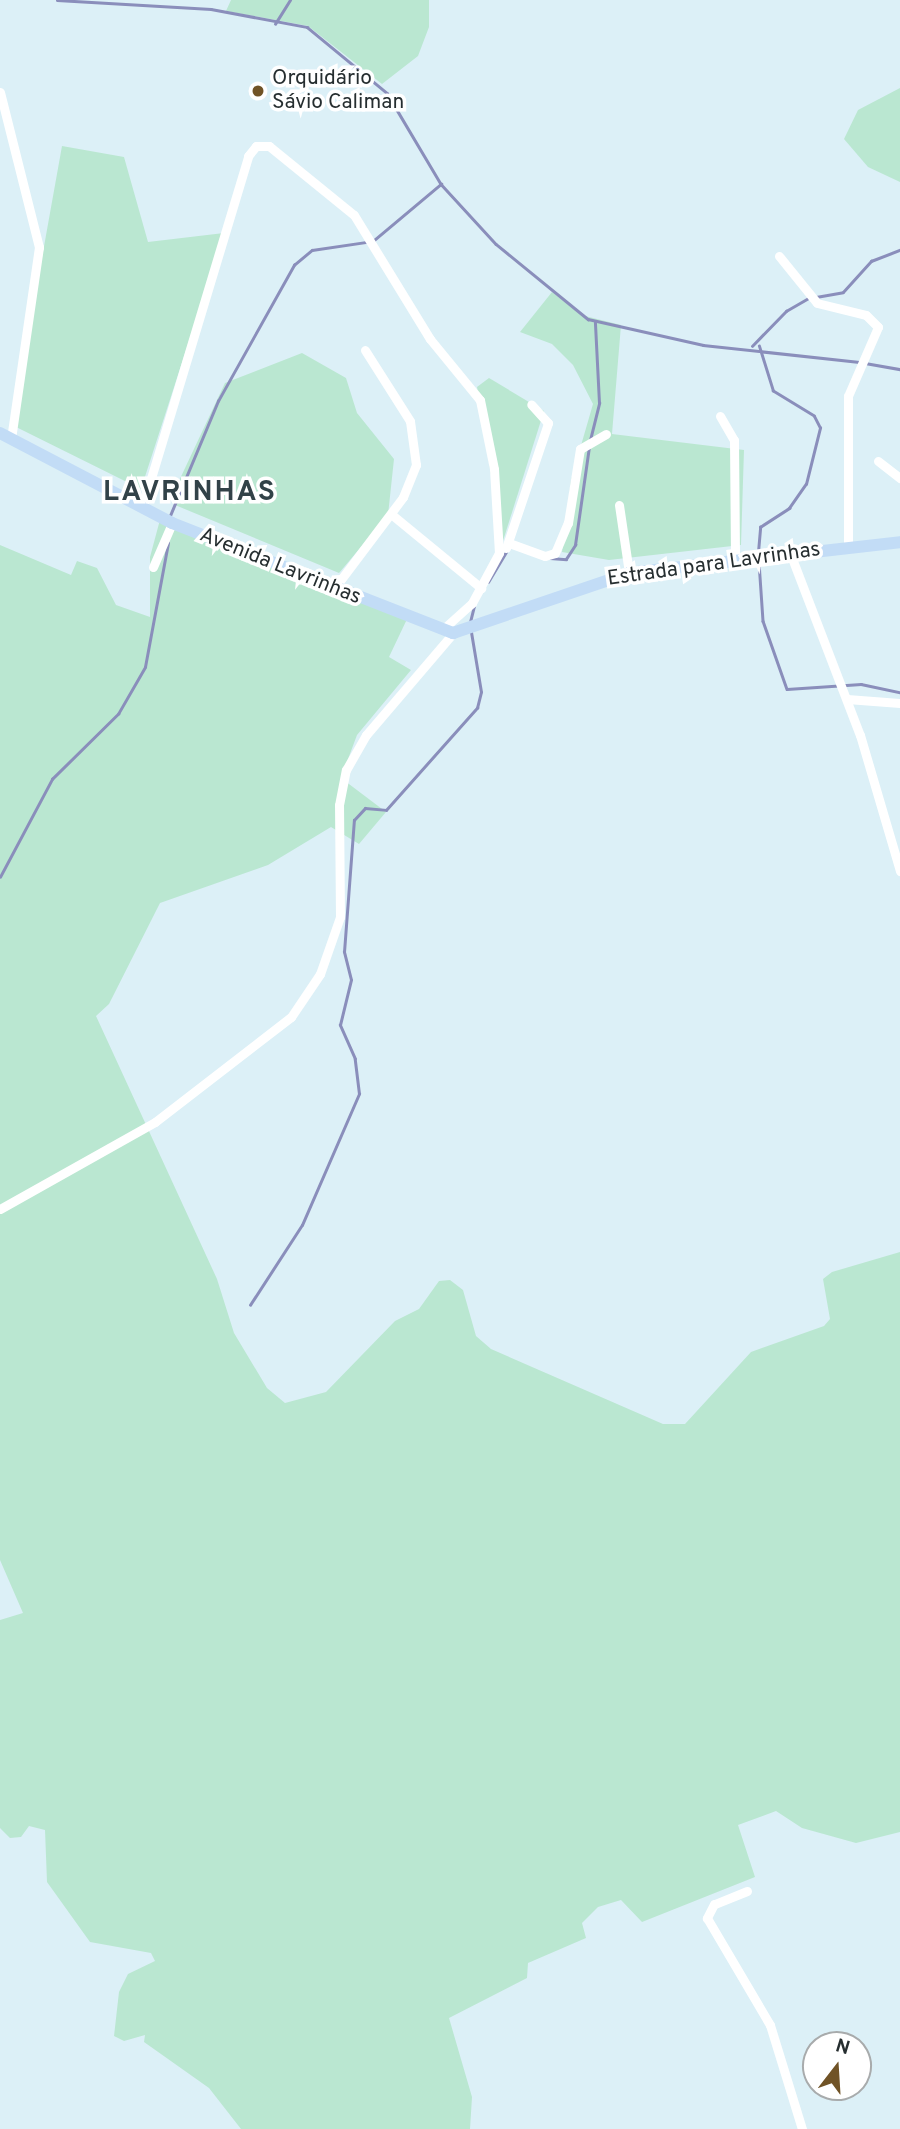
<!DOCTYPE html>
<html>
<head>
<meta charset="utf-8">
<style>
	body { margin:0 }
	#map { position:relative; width:900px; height:2129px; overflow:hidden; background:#dcf0f7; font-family:Overpass,sans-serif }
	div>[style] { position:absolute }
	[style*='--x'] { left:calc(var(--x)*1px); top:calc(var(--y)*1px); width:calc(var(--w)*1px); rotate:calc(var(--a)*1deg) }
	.green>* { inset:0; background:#bae7d1 }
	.stream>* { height:2.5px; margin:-1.25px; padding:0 1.25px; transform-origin:1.25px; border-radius:1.25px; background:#8a8ebb }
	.street>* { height:9px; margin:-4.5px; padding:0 4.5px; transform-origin:4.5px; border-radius:4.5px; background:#fff }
	.secondary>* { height:12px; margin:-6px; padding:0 6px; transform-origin:6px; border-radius:6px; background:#c2dcf6 }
	.dots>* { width:19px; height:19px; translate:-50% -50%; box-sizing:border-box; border:4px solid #fff; border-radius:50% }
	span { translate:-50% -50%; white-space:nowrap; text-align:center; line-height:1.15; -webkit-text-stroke:7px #fff; paint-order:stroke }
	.poi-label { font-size:21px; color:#262e30 }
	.left { translate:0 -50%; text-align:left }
	.street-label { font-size:21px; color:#262e30 }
	.district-label { font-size:28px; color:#324248; font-weight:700; letter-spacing:2px }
	.north { position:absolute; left:802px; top:2031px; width:70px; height:70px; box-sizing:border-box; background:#fff; border:2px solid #a8abac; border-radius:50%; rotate:17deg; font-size:19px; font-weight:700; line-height:28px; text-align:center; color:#262e30 }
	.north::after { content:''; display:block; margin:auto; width:24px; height:32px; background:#705326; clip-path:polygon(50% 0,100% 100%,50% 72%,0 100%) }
</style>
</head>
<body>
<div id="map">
	<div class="green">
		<i style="clip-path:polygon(231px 0,429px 0,429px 27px,418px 56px,382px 84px,308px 26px,226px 11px)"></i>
		<i style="clip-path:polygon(900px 88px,900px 182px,868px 167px,844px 139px,858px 110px)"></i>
		<i style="clip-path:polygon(62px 146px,124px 157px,148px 242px,224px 233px,141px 489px,12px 425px)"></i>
		<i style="clip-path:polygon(552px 292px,581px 315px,621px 325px,612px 434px,744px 450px,741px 545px,609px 560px,562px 552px,571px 480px,593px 404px,573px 365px,552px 344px,520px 332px)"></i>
		<i style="clip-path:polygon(302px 353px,346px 378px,357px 413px,394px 459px,388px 515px,339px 573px,175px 505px,178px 483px,225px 383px)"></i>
		<i style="clip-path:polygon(489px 378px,544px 411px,502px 544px,477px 387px)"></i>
		<i style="clip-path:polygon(161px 516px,408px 617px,389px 657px,411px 670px,357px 735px,341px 778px,386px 812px,359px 844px,331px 827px,268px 865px,160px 903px,109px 1004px,96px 1016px,217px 1279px,234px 1333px,267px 1388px,285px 1403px,326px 1392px,395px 1321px,419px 1309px,439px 1281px,450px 1280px,463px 1290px,476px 1336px,491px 1349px,663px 1424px,685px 1424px,751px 1352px,824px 1326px,830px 1319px,823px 1279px,832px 1272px,900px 1252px,900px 1832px,856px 1843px,802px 1828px,776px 1811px,738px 1825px,755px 1877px,642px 1922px,621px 1900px,598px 1907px,582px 1923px,586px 1938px,528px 1963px,527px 1978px,449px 2018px,472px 2097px,470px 2129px,241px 2129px,209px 2088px,144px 2042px,145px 2035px,124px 2041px,114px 2036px,119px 1992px,128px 1974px,155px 1961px,151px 1953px,90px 1942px,47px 1882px,45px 1830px,29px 1826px,21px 1837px,10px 1838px,0 1828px,0 1620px,23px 1613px,0 1560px,0 545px,71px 575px,77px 561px,97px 568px,116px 605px,150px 617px,150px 557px)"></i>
	</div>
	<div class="stream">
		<i style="--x:57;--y:0;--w:154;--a:3.3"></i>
		<i style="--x:211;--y:9;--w:98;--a:10.6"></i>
		<i style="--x:307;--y:27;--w:104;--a:39.5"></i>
		<i style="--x:387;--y:93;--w:106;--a:59.3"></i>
		<i style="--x:441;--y:184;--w:81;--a:47.5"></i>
		<i style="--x:496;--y:244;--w:119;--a:39.2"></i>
		<i style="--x:588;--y:319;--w:118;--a:12.7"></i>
		<i style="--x:703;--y:345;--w:157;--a:6.2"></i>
		<i style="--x:275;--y:24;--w:28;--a:-58"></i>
		<i style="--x:816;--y:297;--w:27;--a:-10"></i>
		<i style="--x:843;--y:292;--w:42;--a:-47.9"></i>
		<i style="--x:871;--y:261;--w:31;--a:-21"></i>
		<i style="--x:752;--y:346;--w:49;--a:-45.8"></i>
		<i style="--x:786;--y:311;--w:28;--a:-30"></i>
		<i style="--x:865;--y:363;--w:36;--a:10"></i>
		<i style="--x:590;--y:440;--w:38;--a:-76"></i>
		<i style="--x:599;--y:403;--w:80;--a:-92.9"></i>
		<i style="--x:169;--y:518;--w:127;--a:-67.3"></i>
		<i style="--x:218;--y:401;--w:156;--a:-60.8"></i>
		<i style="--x:294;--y:265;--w:23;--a:-40"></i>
		<i style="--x:312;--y:250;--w:62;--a:-8.4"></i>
		<i style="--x:373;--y:241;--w:89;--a:-40"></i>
		<i style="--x:758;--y:552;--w:25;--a:-85"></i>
		<i style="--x:760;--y:527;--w:35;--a:-33"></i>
		<i style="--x:789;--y:508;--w:29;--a:-55"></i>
		<i style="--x:806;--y:484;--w:58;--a:-76"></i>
		<i style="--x:820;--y:428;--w:13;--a:-117"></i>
		<i style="--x:814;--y:416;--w:48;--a:-148.6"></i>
		<i style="--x:773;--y:391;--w:47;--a:-107.3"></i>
		<i style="--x:550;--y:558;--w:16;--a:4"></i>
		<i style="--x:566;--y:559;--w:17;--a:-57"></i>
		<i style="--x:575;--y:545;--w:99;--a:-81.9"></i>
		<i style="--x:759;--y:562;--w:59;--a:86.1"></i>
		<i style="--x:763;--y:621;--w:72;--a:70.6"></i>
		<i style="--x:787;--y:689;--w:74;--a:-3.9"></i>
		<i style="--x:861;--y:684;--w:40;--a:12"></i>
		<i style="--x:488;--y:582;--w:35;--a:-59"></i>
		<i style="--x:470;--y:622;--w:16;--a:-76"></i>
		<i style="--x:0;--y:877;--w:111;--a:-62"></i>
		<i style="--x:52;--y:779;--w:93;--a:-44.6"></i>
		<i style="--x:118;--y:714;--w:54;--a:-60.1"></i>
		<i style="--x:145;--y:667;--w:126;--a:-79.5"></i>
		<i style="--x:250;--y:1305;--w:95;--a:-57"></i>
		<i style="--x:302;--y:1225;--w:143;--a:-66.5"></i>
		<i style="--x:359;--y:1094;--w:35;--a:-97"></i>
		<i style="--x:355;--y:1059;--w:37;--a:-114"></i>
		<i style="--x:340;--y:1025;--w:46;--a:-76.3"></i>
		<i style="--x:351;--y:980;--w:29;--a:-104"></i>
		<i style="--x:344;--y:952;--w:132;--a:-85.7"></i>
		<i style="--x:354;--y:820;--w:16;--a:-47"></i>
		<i style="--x:365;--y:808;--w:21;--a:5"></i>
		<i style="--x:386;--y:810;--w:137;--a:-48.3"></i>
		<i style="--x:477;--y:708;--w:16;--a:-76"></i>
		<i style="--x:481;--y:692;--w:61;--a:-99.5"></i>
	</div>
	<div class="street">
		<i style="--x:0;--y:92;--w:160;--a:75.9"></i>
		<i style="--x:39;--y:247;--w:194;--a:98.3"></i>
		<i style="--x:779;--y:256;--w:60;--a:51"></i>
		<i style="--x:817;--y:303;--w:50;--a:13.8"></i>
		<i style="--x:866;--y:315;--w:17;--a:45"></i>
		<i style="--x:878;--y:327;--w:75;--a:113.5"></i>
		<i style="--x:848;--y:396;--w:151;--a:90"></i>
		<i style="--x:720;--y:416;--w:28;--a:60"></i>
		<i style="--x:734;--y:440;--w:119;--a:89.5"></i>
		<i style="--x:878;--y:461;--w:28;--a:38"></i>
		<i style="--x:619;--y:505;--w:69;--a:81.6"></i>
		<i style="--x:142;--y:508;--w:368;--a:-73.2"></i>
		<i style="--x:248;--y:156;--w:13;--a:-51"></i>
		<i style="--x:256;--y:146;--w:13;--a:0"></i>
		<i style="--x:269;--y:146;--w:109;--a:39.1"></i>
		<i style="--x:354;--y:215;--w:145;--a:58.5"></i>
		<i style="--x:430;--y:339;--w:79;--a:50.7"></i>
		<i style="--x:480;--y:400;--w:70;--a:78.5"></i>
		<i style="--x:494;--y:469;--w:84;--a:86.6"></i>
		<i style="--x:499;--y:553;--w:57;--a:118.4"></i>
		<i style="--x:472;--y:603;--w:40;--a:138"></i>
		<i style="--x:391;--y:514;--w:117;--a:39.4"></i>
		<i style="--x:509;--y:543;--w:38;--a:20"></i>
		<i style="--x:545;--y:556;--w:10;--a:-17"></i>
		<i style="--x:555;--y:553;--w:33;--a:-67"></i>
		<i style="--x:568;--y:523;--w:75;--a:-80.8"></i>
		<i style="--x:580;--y:449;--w:30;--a:-30"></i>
		<i style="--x:506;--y:548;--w:132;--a:-71.4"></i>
		<i style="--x:548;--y:423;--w:25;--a:-132"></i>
		<i style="--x:790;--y:553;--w:195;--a:69"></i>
		<i style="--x:860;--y:735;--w:142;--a:73.6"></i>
		<i style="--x:153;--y:567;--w:48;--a:-66.6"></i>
		<i style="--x:333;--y:590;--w:116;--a:-53"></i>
		<i style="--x:403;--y:497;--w:35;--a:-68"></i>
		<i style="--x:416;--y:465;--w:44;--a:-97.8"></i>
		<i style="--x:410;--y:421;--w:84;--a:-122.4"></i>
		<i style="--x:847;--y:699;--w:53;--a:4.3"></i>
		<i style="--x:0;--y:1209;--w:178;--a:-29.3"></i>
		<i style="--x:155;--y:1122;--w:172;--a:-37.7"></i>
		<i style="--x:291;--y:1017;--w:52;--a:-56"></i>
		<i style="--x:320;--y:974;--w:60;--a:-70.7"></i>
		<i style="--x:340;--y:917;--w:112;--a:-90.5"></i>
		<i style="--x:339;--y:805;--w:36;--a:-79"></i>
		<i style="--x:346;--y:770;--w:40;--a:-60.3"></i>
		<i style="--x:366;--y:735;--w:134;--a:-49.5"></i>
		<i style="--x:747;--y:1891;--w:35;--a:158"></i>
		<i style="--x:714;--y:1904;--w:16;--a:117"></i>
		<i style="--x:707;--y:1918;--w:124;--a:59.5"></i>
		<i style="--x:770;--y:2025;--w:109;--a:72.9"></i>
	</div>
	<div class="secondary">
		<i style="--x:0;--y:433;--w:194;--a:27.6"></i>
		<i style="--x:172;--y:523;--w:302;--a:21.4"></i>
		<i style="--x:453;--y:633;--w:186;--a:-18.8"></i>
		<i style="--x:629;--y:573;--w:273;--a:-6.5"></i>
	</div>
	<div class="dots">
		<i style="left:258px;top:91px;background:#705326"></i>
	</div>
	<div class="poi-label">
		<span class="left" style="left:272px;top:91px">Orquidário<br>Sávio Caliman</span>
	</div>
	<div class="street-label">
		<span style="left:714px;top:565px;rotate:-8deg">Estrada para Lavrinhas</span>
		<span style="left:280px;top:567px;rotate:22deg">Avenida Lavrinhas</span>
	</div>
	<div class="district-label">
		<span style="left:190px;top:493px">LAVRINHAS</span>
	</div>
	<div class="north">N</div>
</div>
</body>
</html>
